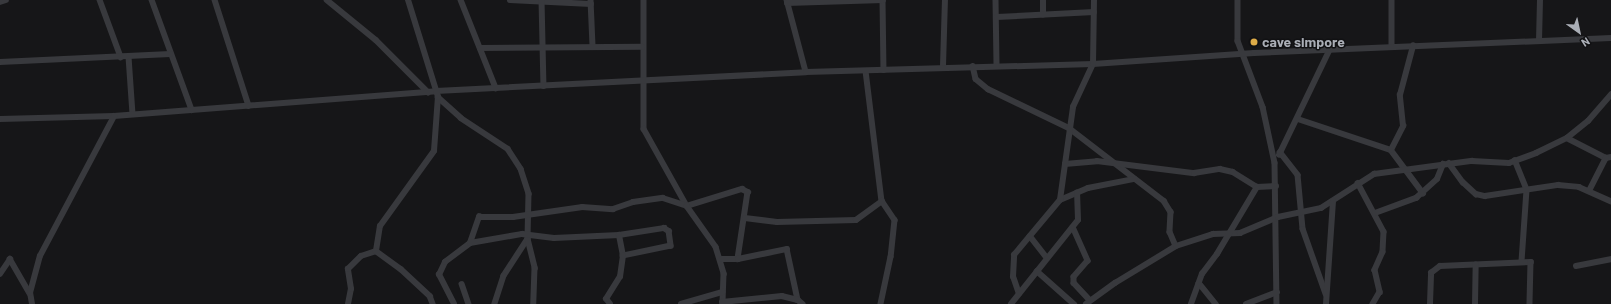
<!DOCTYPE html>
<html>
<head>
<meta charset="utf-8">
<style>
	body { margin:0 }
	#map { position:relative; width:1611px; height:304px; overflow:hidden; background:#161618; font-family:Barlow,sans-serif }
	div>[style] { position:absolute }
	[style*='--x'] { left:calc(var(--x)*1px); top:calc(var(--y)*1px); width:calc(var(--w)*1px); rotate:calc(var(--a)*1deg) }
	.street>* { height:5.5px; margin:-2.75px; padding:0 2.75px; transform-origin:2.75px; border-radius:2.75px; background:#38393d }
	.dots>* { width:11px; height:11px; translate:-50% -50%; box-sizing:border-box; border:2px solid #111113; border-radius:50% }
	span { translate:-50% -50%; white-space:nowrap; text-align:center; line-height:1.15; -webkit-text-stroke:3px #111113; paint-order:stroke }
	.poi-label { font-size:14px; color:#aaaeb6; font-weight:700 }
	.left { translate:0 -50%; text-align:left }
	.north { position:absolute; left:1559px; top:12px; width:40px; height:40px; -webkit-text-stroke:3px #111113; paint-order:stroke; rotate:147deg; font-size:11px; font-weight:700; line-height:16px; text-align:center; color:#aaaeb6 }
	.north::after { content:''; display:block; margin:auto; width:14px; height:18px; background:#aaaeb6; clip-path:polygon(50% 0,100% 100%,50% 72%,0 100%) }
</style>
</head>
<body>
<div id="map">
	<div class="street">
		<i style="--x:100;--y:0;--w:61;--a:69.8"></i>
		<i style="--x:152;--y:0;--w:117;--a:70"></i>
		<i style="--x:215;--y:0;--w:111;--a:72.2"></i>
		<i style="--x:327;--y:0;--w:63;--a:39.2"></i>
		<i style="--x:376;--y:40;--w:74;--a:45"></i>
		<i style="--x:461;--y:0;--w:95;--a:68.3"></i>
		<i style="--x:510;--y:0;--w:81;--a:2.8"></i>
		<i style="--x:542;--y:0;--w:86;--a:88.7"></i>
		<i style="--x:591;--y:0;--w:46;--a:87.5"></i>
		<i style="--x:644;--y:0;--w:129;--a:90"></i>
		<i style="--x:644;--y:129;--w:88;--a:60.8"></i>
		<i style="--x:687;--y:206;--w:58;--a:-17.2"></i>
		<i style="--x:742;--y:189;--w:7;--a:27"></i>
		<i style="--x:748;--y:192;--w:68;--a:98.5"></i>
		<i style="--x:787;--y:0;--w:74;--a:75.2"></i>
		<i style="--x:883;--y:0;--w:70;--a:89.2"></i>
		<i style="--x:996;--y:0;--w:65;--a:89.1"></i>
		<i style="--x:1238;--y:0;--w:41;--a:90"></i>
		<i style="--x:1238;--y:41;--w:71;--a:69.3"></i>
		<i style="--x:1263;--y:107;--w:57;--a:77.9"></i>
		<i style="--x:1275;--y:163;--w:141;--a:89.2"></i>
		<i style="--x:1392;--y:0;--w:47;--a:90"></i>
		<i style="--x:0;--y:2;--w:6;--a:-18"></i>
		<i style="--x:787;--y:3;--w:96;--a:-1.8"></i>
		<i style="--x:1043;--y:15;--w:15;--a:-90"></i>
		<i style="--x:997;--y:17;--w:97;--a:-3"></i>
		<i style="--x:1539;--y:41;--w:41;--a:-88.6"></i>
		<i style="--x:480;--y:48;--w:162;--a:-0.4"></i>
		<i style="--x:129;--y:57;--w:57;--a:86"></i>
		<i style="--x:0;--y:62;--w:170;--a:-2.7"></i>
		<i style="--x:943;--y:66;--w:66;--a:-88.3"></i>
		<i style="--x:973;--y:66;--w:13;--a:77"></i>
		<i style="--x:976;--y:79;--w:16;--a:40"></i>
		<i style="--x:988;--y:89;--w:90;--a:25.7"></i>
		<i style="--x:1069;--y:128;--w:120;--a:37.5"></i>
		<i style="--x:1164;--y:201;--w:13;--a:58"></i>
		<i style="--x:1171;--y:212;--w:20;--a:93"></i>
		<i style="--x:1170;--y:232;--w:15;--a:67"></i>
		<i style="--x:866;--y:71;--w:131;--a:83"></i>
		<i style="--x:882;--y:201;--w:23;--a:56"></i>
		<i style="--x:895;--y:220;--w:37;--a:96"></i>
		<i style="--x:891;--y:257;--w:48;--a:102"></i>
		<i style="--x:438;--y:97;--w:31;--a:42"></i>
		<i style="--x:461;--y:118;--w:56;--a:33.4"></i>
		<i style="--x:508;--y:149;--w:24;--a:57"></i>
		<i style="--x:521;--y:169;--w:26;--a:72"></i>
		<i style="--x:529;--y:194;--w:45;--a:91.3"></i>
		<i style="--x:528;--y:239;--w:44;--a:123"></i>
		<i style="--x:504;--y:276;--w:29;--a:108"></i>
		<i style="--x:0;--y:119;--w:114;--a:-1.5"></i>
		<i style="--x:114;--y:116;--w:323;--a:-4.4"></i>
		<i style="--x:436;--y:91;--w:370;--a:-2.9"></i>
		<i style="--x:806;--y:72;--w:287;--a:-1.6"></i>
		<i style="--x:1093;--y:64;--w:161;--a:-3.9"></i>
		<i style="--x:1254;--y:53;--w:357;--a:-2.4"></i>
		<i style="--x:1298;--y:119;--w:98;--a:18.4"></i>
		<i style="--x:1391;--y:150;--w:54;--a:53.3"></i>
		<i style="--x:1567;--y:138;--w:44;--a:27.1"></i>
		<i style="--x:1606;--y:158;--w:5;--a:-11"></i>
		<i style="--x:1391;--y:150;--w:27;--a:-63"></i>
		<i style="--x:1403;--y:126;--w:31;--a:-96"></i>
		<i style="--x:1400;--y:95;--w:51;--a:-75.1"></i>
		<i style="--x:1280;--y:152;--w:29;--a:52"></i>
		<i style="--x:1298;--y:175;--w:54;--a:84.7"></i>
		<i style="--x:1303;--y:229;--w:69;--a:70.5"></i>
		<i style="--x:1279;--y:155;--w:115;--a:-64.3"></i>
		<i style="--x:1515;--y:160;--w:32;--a:68"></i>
		<i style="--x:1527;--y:190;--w:72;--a:94"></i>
		<i style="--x:1449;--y:163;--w:24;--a:54"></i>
		<i style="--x:1463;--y:182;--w:18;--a:43"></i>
		<i style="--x:1476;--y:194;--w:9;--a:13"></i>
		<i style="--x:1485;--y:196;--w:74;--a:-8.6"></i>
		<i style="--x:1558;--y:185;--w:21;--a:5"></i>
		<i style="--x:1579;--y:187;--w:35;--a:24"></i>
		<i style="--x:1065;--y:164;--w:32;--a:-5"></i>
		<i style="--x:1097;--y:161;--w:98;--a:7.1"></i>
		<i style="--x:1194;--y:173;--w:26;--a:-9"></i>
		<i style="--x:1220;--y:169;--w:13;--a:13"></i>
		<i style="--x:1233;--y:172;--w:28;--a:32"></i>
		<i style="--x:1257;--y:187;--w:19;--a:-3"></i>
		<i style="--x:1358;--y:183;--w:55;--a:62"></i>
		<i style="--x:1384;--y:232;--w:20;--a:93"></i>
		<i style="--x:1383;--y:252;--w:20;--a:114"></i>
		<i style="--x:1375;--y:270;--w:23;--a:77"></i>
		<i style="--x:1380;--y:292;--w:14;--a:120"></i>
		<i style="--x:1589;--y:191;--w:37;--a:-63"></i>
		<i style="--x:1060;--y:200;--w:30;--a:-23"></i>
		<i style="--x:1088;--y:188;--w:47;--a:-11.1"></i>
		<i style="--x:1375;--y:213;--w:44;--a:-20.1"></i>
		<i style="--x:1416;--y:198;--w:28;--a:-42"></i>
		<i style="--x:1437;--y:179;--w:16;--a:-68"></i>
		<i style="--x:745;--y:218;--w:32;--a:7"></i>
		<i style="--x:777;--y:222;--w:79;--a:-1.5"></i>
		<i style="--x:856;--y:220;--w:32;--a:-36"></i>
		<i style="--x:1073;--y:227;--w:37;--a:66"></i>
		<i style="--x:1088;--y:261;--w:21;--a:131"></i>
		<i style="--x:1074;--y:277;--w:6;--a:90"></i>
		<i style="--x:1074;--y:283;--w:23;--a:47"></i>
		<i style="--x:1030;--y:236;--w:28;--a:52"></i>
		<i style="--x:528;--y:239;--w:30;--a:76"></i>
		<i style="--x:535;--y:268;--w:36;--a:92"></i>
		<i style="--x:470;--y:243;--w:28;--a:-71"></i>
		<i style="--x:479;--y:217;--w:34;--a:0"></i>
		<i style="--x:513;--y:217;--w:70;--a:-8.2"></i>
		<i style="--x:582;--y:207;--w:31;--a:4"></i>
		<i style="--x:613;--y:209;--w:21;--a:-19"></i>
		<i style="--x:633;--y:202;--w:30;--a:-8"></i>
		<i style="--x:663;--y:198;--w:25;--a:18"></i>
		<i style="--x:687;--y:206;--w:50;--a:54.7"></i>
		<i style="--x:716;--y:247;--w:28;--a:73"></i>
		<i style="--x:724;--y:274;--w:30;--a:92"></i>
		<i style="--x:376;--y:251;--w:25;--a:-81"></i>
		<i style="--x:380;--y:226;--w:92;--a:-54.2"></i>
		<i style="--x:434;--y:151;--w:54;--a:-85.8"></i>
		<i style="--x:438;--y:97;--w:102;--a:-107.2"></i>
		<i style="--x:722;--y:259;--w:16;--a:0"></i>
		<i style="--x:738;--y:259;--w:50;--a:-11.5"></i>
		<i style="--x:787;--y:249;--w:52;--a:77.8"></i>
		<i style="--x:798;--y:300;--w:6;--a:39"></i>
		<i style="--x:1576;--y:266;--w:36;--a:-11"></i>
		<i style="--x:1037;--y:271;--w:50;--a:41.7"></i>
		<i style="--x:0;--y:274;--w:18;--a:-56"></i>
		<i style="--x:10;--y:259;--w:39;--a:60"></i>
		<i style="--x:1199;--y:283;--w:27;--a:51"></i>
		<i style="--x:462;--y:284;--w:21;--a:71"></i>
		<i style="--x:1019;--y:294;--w:18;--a:-109"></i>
		<i style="--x:1013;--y:277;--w:22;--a:-87"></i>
		<i style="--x:1014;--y:255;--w:72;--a:-50.1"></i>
		<i style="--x:1060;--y:200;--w:94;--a:-82"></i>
		<i style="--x:1073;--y:107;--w:47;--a:-65.1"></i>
		<i style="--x:1093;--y:64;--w:64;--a:-89.1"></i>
		<i style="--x:722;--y:302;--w:60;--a:-5.7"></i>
		<i style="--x:782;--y:296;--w:16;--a:14"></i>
		<i style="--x:32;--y:304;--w:11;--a:-100"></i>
		<i style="--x:30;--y:293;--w:38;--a:-75"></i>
		<i style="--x:40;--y:256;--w:158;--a:-62.1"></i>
		<i style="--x:348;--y:304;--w:15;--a:-79"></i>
		<i style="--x:351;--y:289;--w:20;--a:-99"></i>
		<i style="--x:348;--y:269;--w:18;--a:-45"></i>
		<i style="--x:361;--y:256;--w:16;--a:-18"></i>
		<i style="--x:376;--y:251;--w:31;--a:36"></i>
		<i style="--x:401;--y:269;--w:40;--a:43"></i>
		<i style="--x:430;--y:296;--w:9;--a:69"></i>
		<i style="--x:454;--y:304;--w:33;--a:-117"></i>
		<i style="--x:439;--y:275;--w:14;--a:-65"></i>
		<i style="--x:445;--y:262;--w:31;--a:-37"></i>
		<i style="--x:470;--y:243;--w:53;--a:-9.8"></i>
		<i style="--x:522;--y:234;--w:32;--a:7"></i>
		<i style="--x:554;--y:238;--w:65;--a:-2.6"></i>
		<i style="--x:619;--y:235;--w:46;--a:-8.8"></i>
		<i style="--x:664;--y:228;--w:6;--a:31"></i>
		<i style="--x:669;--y:231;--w:15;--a:82"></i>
		<i style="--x:671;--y:246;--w:49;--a:168.2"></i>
		<i style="--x:623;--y:256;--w:21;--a:-101"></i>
		<i style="--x:610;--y:304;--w:6;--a:-129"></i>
		<i style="--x:606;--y:299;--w:26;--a:-58"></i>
		<i style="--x:620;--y:277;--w:21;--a:-82"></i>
		<i style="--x:681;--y:304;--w:43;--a:-16.3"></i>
		<i style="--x:1011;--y:304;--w:107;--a:-51.4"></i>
		<i style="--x:1078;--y:220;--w:27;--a:-92"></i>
		<i style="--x:1086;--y:304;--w:36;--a:-36"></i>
		<i style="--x:1115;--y:283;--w:71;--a:-31.2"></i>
		<i style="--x:1176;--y:246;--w:39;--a:-18"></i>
		<i style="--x:1213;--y:234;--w:27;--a:-2"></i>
		<i style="--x:1240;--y:233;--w:41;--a:-22.8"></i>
		<i style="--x:1278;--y:217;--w:44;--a:-11.8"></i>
		<i style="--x:1321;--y:208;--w:63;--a:-32.7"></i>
		<i style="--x:1374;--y:174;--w:99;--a:-7.6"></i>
		<i style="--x:1472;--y:161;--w:37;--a:3"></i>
		<i style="--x:1509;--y:163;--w:29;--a:-20"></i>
		<i style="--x:1536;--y:153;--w:34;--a:-26"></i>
		<i style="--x:1567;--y:138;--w:27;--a:-39"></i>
		<i style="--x:1588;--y:121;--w:35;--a:-49"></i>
		<i style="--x:1191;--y:304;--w:32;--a:-70"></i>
		<i style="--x:1202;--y:274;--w:25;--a:-53"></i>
		<i style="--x:1217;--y:254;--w:78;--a:-59.2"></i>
		<i style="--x:1246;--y:304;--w:33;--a:-21"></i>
		<i style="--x:1326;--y:304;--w:103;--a:-86.1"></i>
		<i style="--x:1430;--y:304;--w:31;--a:-88"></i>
		<i style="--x:1431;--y:273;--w:11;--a:-38"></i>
		<i style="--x:1440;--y:266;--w:91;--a:-2.5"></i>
		<i style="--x:1531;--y:262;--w:42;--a:91.4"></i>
		<i style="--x:1475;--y:304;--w:39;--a:-89"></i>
	</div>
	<div class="dots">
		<i style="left:1254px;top:42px;background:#deac48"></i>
	</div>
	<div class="poi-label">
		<span class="left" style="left:1262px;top:42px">cave simpore</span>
	</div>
	<div class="north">N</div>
</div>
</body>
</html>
